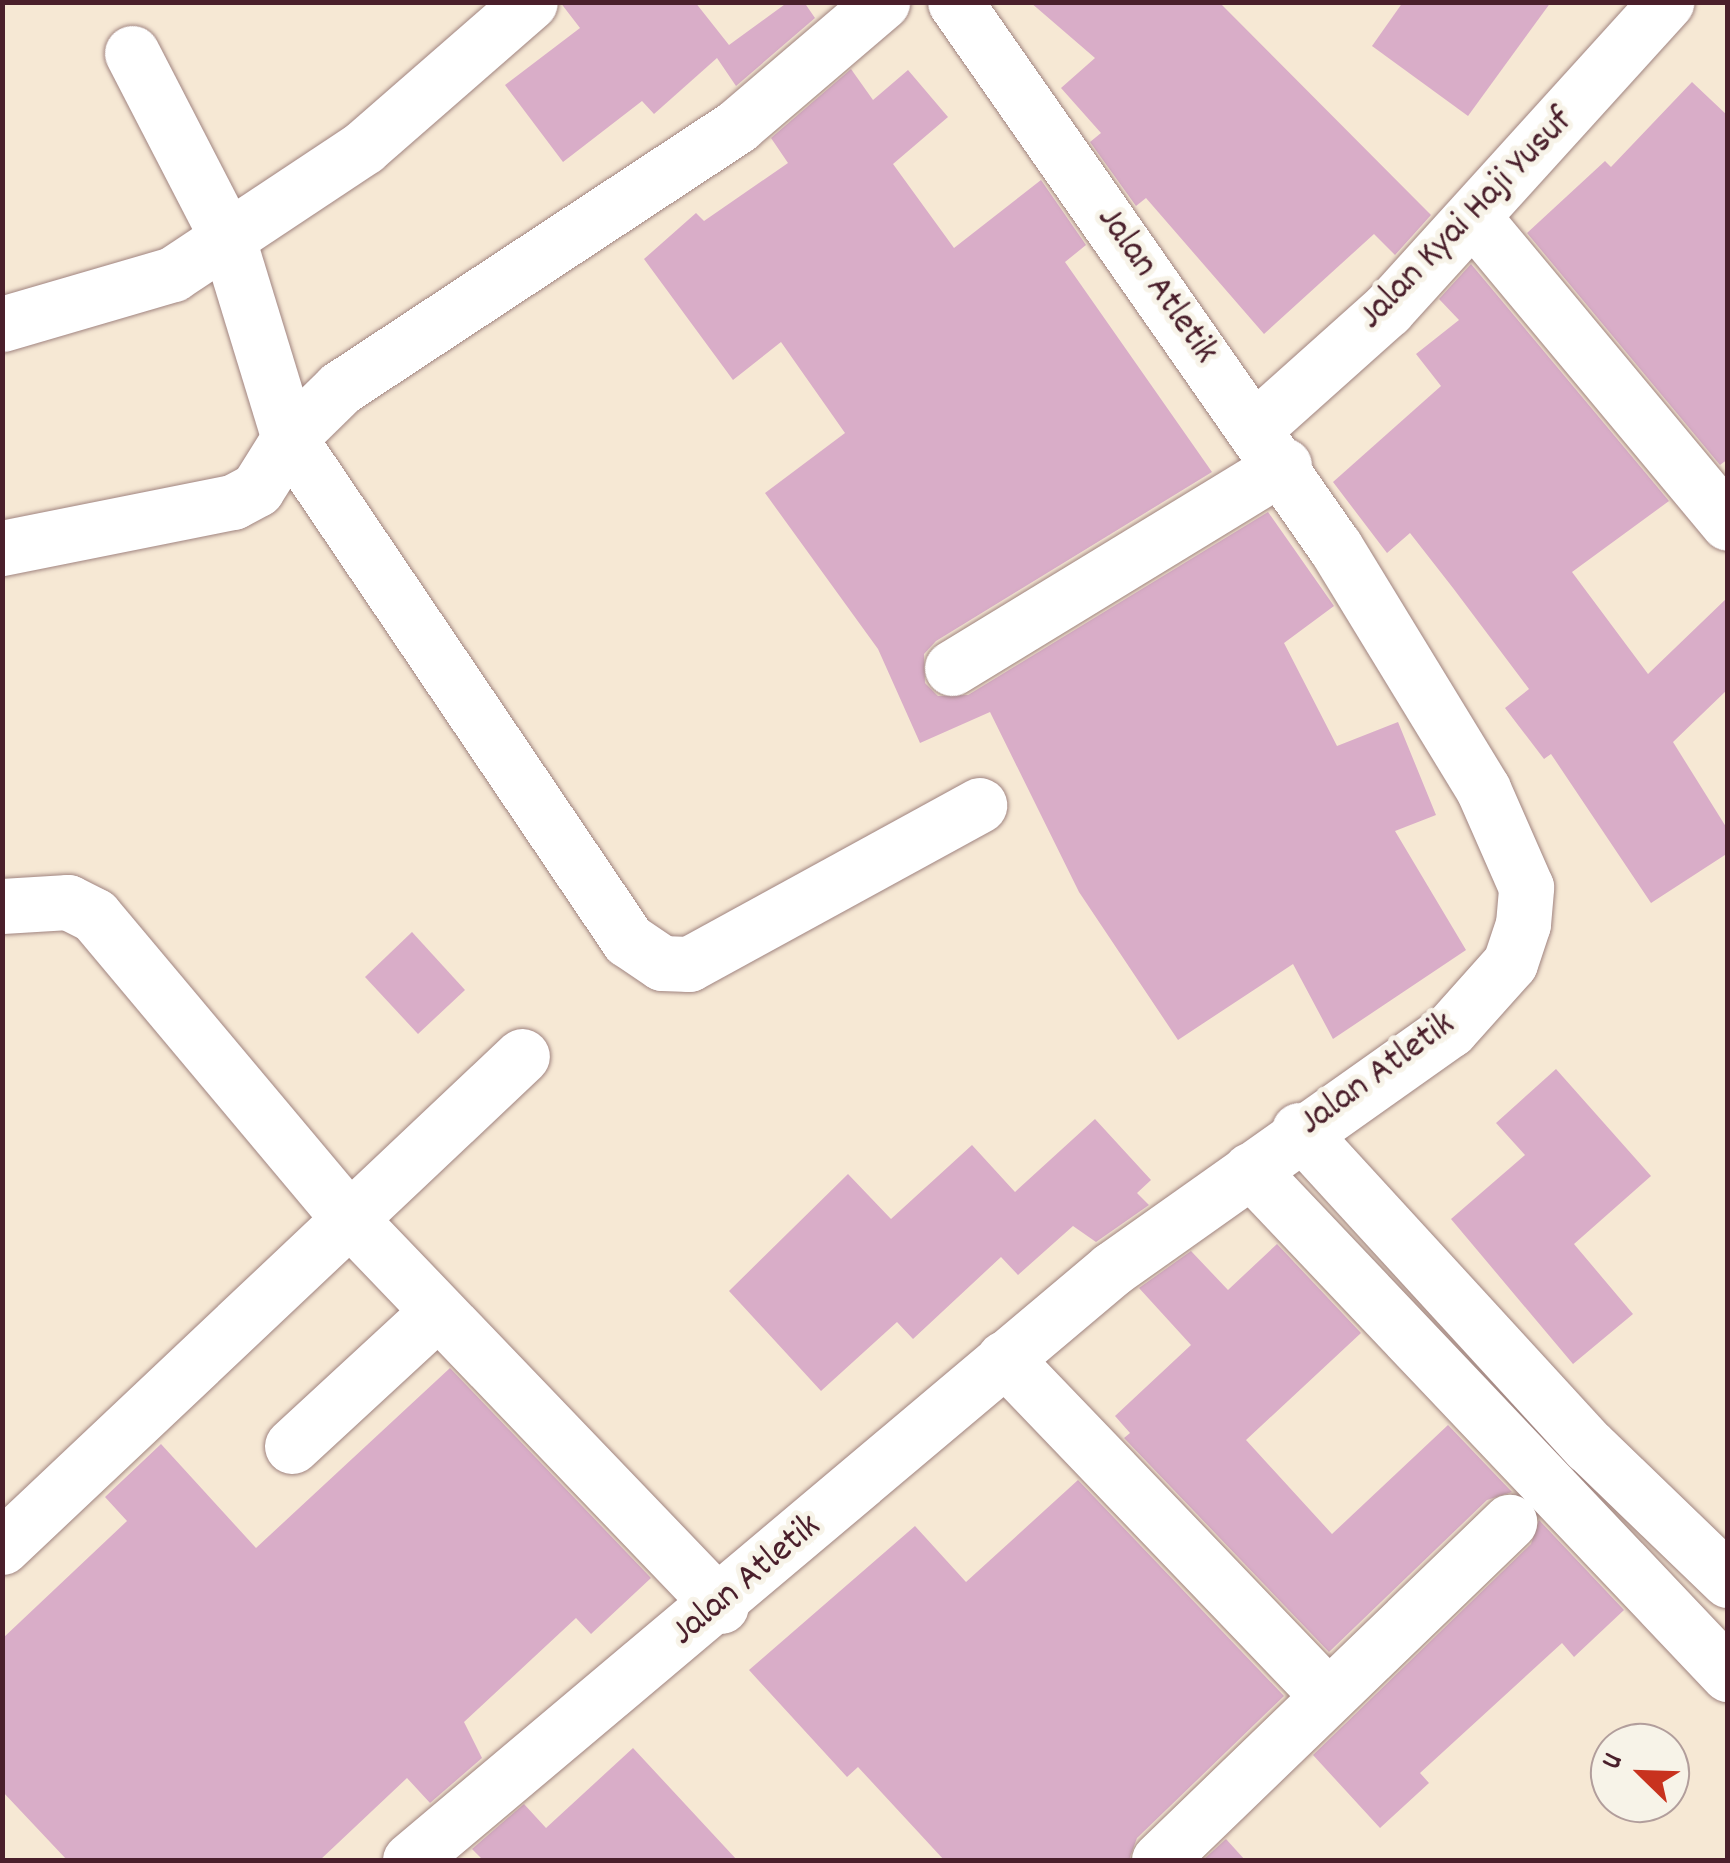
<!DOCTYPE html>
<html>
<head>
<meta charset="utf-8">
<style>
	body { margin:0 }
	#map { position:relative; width:1730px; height:1863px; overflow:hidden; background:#f6e8d4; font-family:Dekko,sans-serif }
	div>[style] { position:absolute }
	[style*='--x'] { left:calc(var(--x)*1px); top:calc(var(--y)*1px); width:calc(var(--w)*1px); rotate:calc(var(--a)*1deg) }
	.building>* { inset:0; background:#d9adc8 }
	.roads { filter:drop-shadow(0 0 2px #a08480) drop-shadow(0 0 2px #a08480) }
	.street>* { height:55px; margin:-27.5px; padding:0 27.5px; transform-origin:27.5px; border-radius:27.5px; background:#fff }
	.secondary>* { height:55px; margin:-27.5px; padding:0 27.5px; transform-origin:27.5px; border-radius:27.5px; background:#fff }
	span { translate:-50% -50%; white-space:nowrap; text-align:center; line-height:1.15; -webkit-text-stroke:10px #f7f3e8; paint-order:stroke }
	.street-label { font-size:38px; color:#4a1f2b }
	.frame { position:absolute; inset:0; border:5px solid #4a1f2b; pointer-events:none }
	.north { position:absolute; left:1590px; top:1723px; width:100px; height:100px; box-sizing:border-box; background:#f7f3e8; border:2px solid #b29e9c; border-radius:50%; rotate:293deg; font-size:28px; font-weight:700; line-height:40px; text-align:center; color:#4a1f2b }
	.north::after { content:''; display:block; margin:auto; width:35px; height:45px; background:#c8321e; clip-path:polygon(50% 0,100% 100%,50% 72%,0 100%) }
</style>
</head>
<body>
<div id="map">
	<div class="building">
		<i style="clip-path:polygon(560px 2px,695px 2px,729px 45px,788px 2px,804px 2px,815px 18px,736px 86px,717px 58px,654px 114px,642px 101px,563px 162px,505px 85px,580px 28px)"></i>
		<i style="clip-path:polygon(1030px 2px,1219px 2px,1431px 215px,1395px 255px,1374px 234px,1264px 334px,1146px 198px,1136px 206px,1090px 142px,1101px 133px,1061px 88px,1095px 58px)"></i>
		<i style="clip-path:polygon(1403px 2px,1551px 2px,1468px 116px,1372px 46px)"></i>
		<i style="clip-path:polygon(851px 69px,873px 100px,908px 70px,948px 117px,893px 164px,954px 248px,1041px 180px,1086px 245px,1065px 262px,1212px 472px,936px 641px,924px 654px,925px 683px,938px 696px,968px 695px,1268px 512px,1334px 606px,1284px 643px,1337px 746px,1398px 722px,1436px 815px,1395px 831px,1466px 950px,1333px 1039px,1293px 964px,1178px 1040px,1079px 892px,990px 712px,920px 743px,878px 649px,765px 493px,845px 433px,781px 342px,733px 380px,644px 259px,696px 213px,704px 221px,788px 163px,771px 138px)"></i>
		<i style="clip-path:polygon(1692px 82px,1728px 116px,1728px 459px,1720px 465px,1527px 233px,1605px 161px,1611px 167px)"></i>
		<i style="clip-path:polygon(1471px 264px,1669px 501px,1572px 572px,1648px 674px,1728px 597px,1728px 689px,1673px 742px,1728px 830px,1728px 853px,1651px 903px,1551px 754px,1544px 759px,1505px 708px,1529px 689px,1453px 588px,1410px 533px,1387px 553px,1333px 482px,1441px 386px,1416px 354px,1459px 320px,1439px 299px)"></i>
		<i style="clip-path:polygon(412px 932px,465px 990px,418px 1034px,365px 977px)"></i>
		<i style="clip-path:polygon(1556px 1069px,1651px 1176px,1574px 1244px,1633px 1314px,1573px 1364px,1451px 1219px,1525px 1155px,1496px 1123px)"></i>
		<i style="clip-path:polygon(1095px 1119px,1151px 1180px,1137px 1193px,1149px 1205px,1096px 1242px,1073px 1226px,1018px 1275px,1001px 1257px,913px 1339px,897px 1322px,821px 1391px,729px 1291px,848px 1174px,891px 1219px,972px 1145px,1015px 1192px)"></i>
		<i style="clip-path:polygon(1277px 1244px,1361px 1333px,1246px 1440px,1332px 1534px,1448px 1425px,1512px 1492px,1487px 1500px,1329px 1652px,1124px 1438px,1130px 1433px,1115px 1416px,1191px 1345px,1139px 1288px,1191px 1251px,1228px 1290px)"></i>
		<i style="clip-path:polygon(450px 1368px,651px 1578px,591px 1634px,576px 1618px,464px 1722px,482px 1758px,430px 1803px,407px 1778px,320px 1860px,67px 1860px,2px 1791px,2px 1639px,127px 1521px,105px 1497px,161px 1444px,256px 1548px)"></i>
		<i style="clip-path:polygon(1078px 1480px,1284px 1696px,1137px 1838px,1129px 1860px,944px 1860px,858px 1767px,847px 1777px,749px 1670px,915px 1526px,966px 1582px)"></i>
		<i style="clip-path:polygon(1539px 1520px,1624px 1610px,1574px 1657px,1562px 1643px,1420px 1773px,1429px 1783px,1380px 1828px,1313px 1755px,1531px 1544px)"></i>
		<i style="clip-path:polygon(633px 1748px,737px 1860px,483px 1860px,472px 1849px,524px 1804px,546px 1828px)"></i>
		<i style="clip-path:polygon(1226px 1839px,1245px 1860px,1203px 1860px)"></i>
	</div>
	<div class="roads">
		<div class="street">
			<i style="--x:132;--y:53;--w:209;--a:62.7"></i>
			<i style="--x:228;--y:239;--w:208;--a:73"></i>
			<i style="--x:289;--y:438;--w:606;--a:55.97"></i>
			<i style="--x:628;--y:940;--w:41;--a:34.1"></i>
			<i style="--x:662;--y:963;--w:27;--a:2"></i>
			<i style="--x:689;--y:964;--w:331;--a:-28.7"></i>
			<i style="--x:1473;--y:217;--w:398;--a:50.2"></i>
			<i style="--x:2;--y:324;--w:178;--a:-16.3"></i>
			<i style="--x:173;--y:274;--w:229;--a:-33.6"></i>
			<i style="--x:364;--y:147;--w:220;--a:-41.1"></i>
			<i style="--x:2;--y:548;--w:236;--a:-11.3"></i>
			<i style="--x:233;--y:502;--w:27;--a:-28"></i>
			<i style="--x:257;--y:489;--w:60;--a:-57.9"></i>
			<i style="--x:289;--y:438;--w:71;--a:-44.4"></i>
			<i style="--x:340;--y:388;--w:476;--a:-33.4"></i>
			<i style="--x:737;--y:126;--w:191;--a:-40.5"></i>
			<i style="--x:952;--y:668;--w:389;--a:-31.4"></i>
			<i style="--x:2;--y:906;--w:66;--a:-3.5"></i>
			<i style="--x:68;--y:902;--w:30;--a:27"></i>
			<i style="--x:95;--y:916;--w:389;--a:50"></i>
			<i style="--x:345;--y:1214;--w:543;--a:46.19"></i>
			<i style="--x:1299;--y:1130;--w:429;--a:47.5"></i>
			<i style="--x:1589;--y:1446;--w:193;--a:44"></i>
			<i style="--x:1250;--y:1170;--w:695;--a:46.52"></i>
			<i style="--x:1004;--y:1358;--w:463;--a:46.2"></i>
			<i style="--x:292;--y:1446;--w:196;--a:-42.7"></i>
			<i style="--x:2;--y:1547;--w:715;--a:-43.36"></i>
			<i style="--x:1159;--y:1860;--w:487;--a:-44"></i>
		</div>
		<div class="secondary">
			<i style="--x:1256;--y:427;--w:176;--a:-41.8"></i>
			<i style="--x:1387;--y:310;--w:416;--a:-47.8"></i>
			<i style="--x:410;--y:1860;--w:918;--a:-40.09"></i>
			<i style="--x:1112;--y:1269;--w:414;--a:-35.3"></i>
			<i style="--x:1450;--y:1030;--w:90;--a:-48.2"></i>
			<i style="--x:1510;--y:963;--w:41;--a:-71.6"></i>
			<i style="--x:1523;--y:924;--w:37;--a:-85"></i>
			<i style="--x:1526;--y:887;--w:107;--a:-113.7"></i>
			<i style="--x:1483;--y:789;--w:284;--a:-121.4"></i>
			<i style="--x:1335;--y:547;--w:664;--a:-124.89"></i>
		</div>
	</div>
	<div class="street-label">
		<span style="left:1467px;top:220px;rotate:-46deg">Jalan Kyai Haji Yusuf</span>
		<span style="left:1156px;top:286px;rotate:55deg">Jalan Atletik</span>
		<span style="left:1378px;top:1075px;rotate:-36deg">Jalan Atletik</span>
		<span style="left:747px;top:1581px;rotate:-40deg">Jalan Atletik</span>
	</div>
	<div class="frame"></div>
	<div class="north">U</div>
</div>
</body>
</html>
